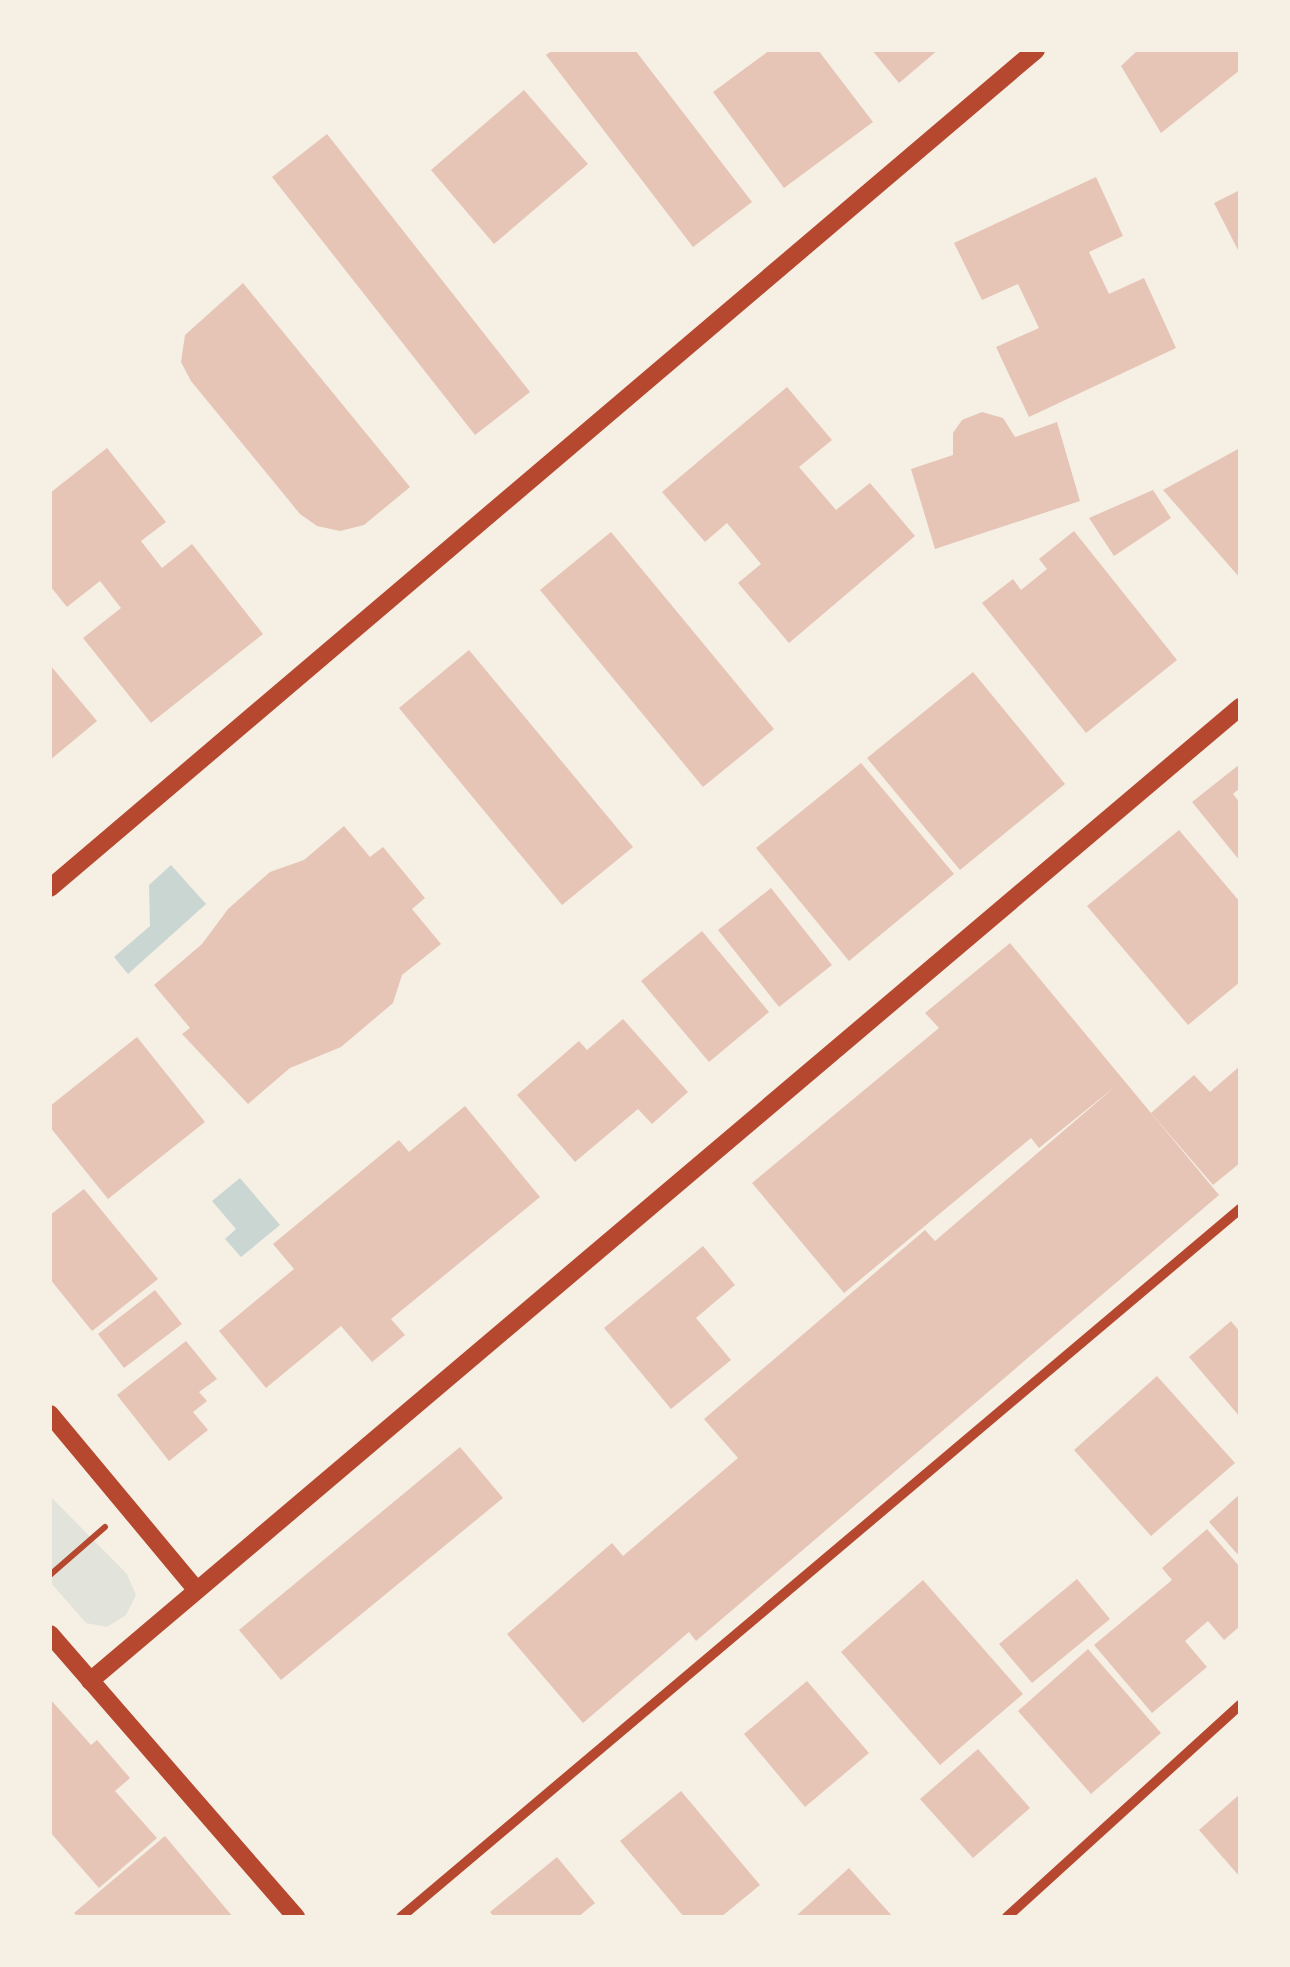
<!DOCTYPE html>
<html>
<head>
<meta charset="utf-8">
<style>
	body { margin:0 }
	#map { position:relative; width:1290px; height:1967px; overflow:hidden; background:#f6efe4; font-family:Mulish,sans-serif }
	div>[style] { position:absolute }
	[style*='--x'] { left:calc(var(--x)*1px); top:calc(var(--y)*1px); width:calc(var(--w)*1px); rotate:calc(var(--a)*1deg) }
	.green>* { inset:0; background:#e2e4dc }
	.water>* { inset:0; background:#c9d6d2 }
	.building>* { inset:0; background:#e6c5b7 }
	.path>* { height:6px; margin:-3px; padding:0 3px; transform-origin:3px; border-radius:3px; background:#b5482f }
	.minor>* { height:10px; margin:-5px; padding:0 5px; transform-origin:5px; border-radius:5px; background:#b5482f }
	.tertiary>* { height:18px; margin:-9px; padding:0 9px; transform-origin:9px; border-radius:9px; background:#b5482f }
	span { translate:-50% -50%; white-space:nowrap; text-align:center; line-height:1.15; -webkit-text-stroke:10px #f6efe4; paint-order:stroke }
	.frame { position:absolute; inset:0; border:52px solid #f6efe4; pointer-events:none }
</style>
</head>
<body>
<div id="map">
	<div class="green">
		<i style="clip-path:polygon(50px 1496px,127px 1574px,136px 1595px,126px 1615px,107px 1627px,86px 1623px,50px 1582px)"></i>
	</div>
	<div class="water">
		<i style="clip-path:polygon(171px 865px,206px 904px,128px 974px,114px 957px,150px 926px,149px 885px)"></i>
		<i style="clip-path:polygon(240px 1178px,280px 1225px,241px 1257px,225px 1239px,236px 1229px,212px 1201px)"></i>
	</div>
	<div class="building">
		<i style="clip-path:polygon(553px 50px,635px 50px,752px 202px,693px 247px,546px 55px)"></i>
		<i style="clip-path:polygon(770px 50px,818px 50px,873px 122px,784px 188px,713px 92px)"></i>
		<i style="clip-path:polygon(872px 50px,938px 50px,899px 83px)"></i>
		<i style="clip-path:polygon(1138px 50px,1240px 50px,1240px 70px,1161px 133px,1121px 66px)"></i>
		<i style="clip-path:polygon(524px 90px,588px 164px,494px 244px,431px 170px)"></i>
		<i style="clip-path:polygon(327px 134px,530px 392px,475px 435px,272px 177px)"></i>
		<i style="clip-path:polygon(1096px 177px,1123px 236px,1089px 252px,1109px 294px,1144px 278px,1176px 348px,1029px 417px,996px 347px,1039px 328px,1018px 284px,982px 300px,954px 243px)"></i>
		<i style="clip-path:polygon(1240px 190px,1240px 254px,1214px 203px)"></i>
		<i style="clip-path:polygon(243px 283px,410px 487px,364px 525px,340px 531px,317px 526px,300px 514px,191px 381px,181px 362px,185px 335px)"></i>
		<i style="clip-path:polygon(787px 387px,832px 440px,799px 467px,836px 510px,870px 483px,915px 536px,789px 643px,738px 583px,761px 564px,727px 523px,705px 542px,662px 492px)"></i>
		<i style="clip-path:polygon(982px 412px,1003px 418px,1015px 437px,1057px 422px,1080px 501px,935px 549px,911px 469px,953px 455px,953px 433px,962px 420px)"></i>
		<i style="clip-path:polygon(107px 448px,166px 522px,141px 541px,162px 568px,192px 544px,263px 634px,151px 723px,83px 638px,121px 608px,100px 581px,67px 607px,50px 586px,50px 493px)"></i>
		<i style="clip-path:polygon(1240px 448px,1240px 578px,1163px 490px)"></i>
		<i style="clip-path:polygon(1153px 490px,1171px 518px,1114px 556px,1089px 518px)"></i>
		<i style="clip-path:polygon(1074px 531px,1177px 660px,1086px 733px,982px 603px,1013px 579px,1021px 590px,1047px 569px,1039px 559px)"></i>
		<i style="clip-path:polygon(611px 532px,774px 729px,703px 787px,540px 590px)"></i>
		<i style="clip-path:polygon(469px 650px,633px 847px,562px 905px,399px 708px)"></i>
		<i style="clip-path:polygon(50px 665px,97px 721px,50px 760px)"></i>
		<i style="clip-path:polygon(973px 672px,1065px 784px,960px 870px,867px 758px)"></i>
		<i style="clip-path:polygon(861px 763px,954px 874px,849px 961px,756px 848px)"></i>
		<i style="clip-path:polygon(1240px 764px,1240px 788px,1233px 794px,1240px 803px,1240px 861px,1192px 802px)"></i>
		<i style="clip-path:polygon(344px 826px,370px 857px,383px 847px,425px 898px,412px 909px,441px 944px,402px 975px,393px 1003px,341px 1047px,290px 1068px,248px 1104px,182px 1034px,190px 1028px,154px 985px,202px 944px,228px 909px,270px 872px,304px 860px)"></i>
		<i style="clip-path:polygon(1179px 830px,1240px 902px,1240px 982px,1188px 1025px,1087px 906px)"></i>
		<i style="clip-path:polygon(771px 888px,832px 965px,779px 1007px,718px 930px)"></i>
		<i style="clip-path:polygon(702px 931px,769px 1012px,709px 1062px,641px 981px)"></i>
		<i style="clip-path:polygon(1010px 943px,1219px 1195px,696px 1641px,689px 1632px,583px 1723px,507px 1634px,612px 1543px,623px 1556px,738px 1458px,704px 1419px,925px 1230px,935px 1241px,1117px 1085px,1039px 1148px,1031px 1138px,844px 1293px,752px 1183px,939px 1028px,925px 1013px)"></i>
		<i style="clip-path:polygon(623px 1019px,688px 1092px,652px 1124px,638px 1109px,575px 1162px,517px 1095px,579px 1041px,587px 1050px)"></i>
		<i style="clip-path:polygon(137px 1037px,205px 1122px,108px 1199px,50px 1127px,50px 1106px)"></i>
		<i style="clip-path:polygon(1240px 1066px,1240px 1163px,1213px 1185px,1151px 1113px,1194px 1075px,1210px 1092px)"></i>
		<i style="clip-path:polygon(465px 1106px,540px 1197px,391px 1319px,405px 1335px,372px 1362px,341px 1326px,266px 1388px,219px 1331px,294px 1269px,273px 1244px,399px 1140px,409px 1152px)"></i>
		<i style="clip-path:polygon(84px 1189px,158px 1279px,92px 1331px,50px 1279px,50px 1215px)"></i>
		<i style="clip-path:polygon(703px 1246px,735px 1285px,696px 1318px,731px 1360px,671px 1409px,604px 1328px)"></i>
		<i style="clip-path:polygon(155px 1290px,182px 1324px,124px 1368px,98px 1334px)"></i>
		<i style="clip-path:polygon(1231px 1321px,1240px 1332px,1240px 1417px,1189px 1357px)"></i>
		<i style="clip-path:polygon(186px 1341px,217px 1379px,199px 1392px,207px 1401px,193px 1412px,208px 1430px,169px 1461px,117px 1395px)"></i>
		<i style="clip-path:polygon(1157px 1376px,1235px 1463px,1151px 1536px,1074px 1450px)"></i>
		<i style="clip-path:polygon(460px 1447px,503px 1498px,281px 1680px,239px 1630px)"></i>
		<i style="clip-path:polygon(1240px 1494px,1240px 1557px,1209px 1522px)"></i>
		<i style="clip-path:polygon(1207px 1529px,1240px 1567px,1240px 1626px,1224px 1640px,1208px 1621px,1185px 1641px,1207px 1667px,1152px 1713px,1094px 1645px,1172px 1580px,1162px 1568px)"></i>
		<i style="clip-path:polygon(1077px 1579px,1110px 1619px,1032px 1683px,999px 1644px)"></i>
		<i style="clip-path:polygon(923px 1580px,1023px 1694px,940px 1765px,841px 1652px)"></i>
		<i style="clip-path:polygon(1088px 1649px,1161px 1733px,1091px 1794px,1018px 1711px)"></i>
		<i style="clip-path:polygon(807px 1681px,869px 1753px,805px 1807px,744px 1734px)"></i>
		<i style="clip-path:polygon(50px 1699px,91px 1745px,97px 1740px,130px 1778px,115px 1791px,157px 1838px,99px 1888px,50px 1832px)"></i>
		<i style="clip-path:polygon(978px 1749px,1030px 1808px,973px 1858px,920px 1799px)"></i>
		<i style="clip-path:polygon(681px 1791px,760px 1885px,721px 1917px,684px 1917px,620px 1841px)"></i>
		<i style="clip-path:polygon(1240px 1794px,1240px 1877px,1199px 1830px)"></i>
		<i style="clip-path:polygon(165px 1836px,233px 1917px,78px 1917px,74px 1913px)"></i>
		<i style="clip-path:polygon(557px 1857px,595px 1903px,578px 1917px,494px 1917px,490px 1912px)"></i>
		<i style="clip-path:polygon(849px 1868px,893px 1917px,795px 1917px)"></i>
	</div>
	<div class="path">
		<i style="--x:50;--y:1575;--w:73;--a:-41.1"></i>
	</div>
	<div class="minor">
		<i style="--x:401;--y:1917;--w:1098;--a:-40.16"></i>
		<i style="--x:1007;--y:1917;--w:315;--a:-42.3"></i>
	</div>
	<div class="tertiary">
		<i style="--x:50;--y:888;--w:1294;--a:-40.36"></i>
		<i style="--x:50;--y:1414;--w:228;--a:50.2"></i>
		<i style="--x:50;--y:1634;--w:375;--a:49"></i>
		<i style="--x:90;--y:1681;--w:1507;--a:-40.26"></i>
	</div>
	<div class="frame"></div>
</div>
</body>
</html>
